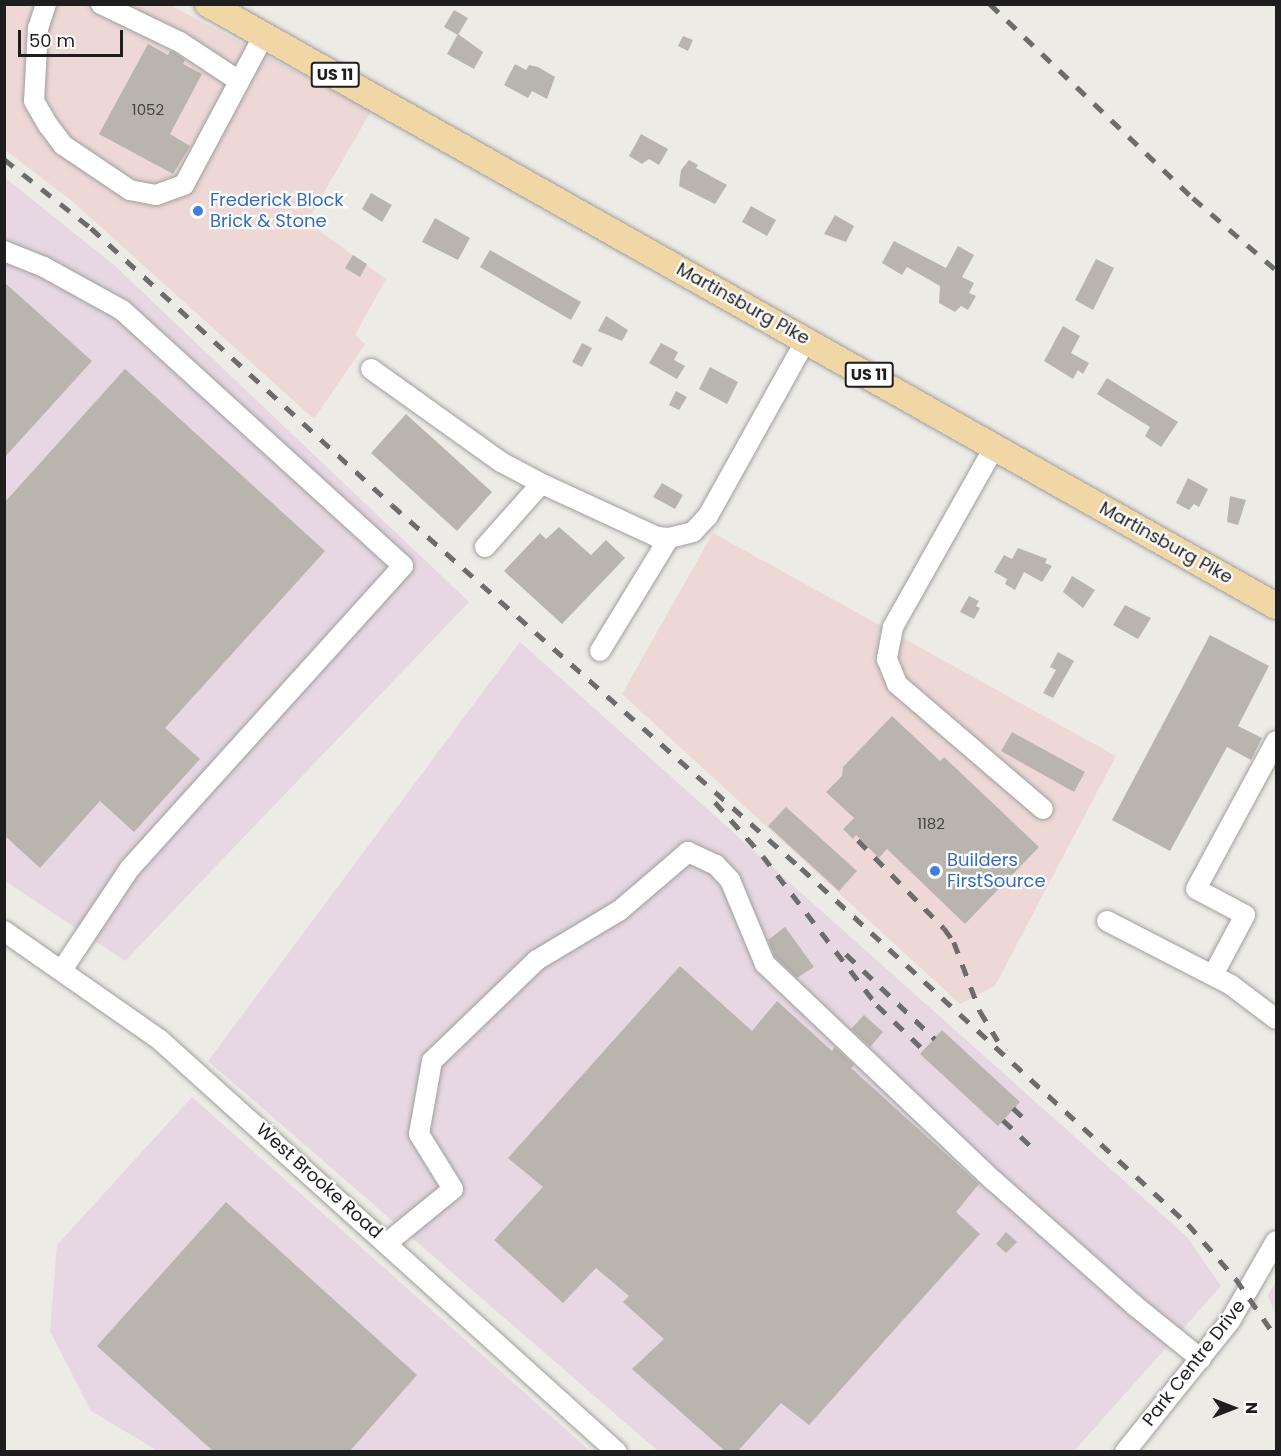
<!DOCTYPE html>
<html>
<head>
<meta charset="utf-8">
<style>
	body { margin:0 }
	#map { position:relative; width:1281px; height:1456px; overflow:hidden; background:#edebe5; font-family:Poppins,sans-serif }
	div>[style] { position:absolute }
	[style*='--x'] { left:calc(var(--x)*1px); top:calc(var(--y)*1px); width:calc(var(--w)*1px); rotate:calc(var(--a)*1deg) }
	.commercial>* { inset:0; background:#edd8d6 }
	.industrial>* { inset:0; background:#e6d7e2 }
	.building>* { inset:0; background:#bab4ae }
	.roads { filter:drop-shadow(0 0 2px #9f9f9f) drop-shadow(0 0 2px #9f9f9f) }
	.minor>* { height:20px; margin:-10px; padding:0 10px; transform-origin:10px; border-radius:10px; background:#fff }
	.major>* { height:26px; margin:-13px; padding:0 13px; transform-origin:13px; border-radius:13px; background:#f1d7a6 }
	.rail>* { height:4.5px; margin-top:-2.25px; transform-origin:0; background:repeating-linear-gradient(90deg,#6c6c6c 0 12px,transparent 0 24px) }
	.dots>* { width:16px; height:16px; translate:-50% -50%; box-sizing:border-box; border:3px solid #fff; border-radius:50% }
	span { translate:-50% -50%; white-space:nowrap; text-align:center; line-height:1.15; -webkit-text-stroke:4.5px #fff; paint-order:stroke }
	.number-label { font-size:15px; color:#454442 }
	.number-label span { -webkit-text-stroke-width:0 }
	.shield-label span { padding:2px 4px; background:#fff; border:2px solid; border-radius:4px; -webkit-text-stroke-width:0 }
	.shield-label { font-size:16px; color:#1e1e1e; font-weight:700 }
	.shop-label { font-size:18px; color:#366cbe }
	.left { translate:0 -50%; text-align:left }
	.street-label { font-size:18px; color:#1e1e1e }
	.frame { position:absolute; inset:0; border:6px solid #1e1e1e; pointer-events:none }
	.north { position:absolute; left:1203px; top:1378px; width:60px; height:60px; -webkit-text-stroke:4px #fff; paint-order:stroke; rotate:90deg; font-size:16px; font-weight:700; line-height:24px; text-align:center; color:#1e1e1e }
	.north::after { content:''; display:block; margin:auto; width:21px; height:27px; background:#1e1e1e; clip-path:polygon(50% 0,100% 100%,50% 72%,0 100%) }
	.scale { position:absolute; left:18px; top:30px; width:105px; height:27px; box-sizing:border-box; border:3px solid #1e1e1e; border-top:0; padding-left:8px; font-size:18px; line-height:21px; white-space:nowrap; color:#1e1e1e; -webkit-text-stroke:4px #fff; paint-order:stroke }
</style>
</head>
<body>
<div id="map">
	<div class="commercial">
		<i style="clip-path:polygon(4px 5px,170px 5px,371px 111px,307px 222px,386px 279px,355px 335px,365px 344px,314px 419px,72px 201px,5px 150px)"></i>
		<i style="clip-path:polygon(713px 533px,1116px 756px,995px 986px,960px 1004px,622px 694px)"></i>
	</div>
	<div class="industrial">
		<i style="clip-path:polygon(4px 177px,115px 266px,469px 602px,125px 961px,5px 881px)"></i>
		<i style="clip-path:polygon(520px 642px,1187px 1237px,1221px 1286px,1074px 1451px,658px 1451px,208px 1061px)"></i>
		<i style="clip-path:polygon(192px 1097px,590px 1451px,158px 1451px,91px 1411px,50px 1331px,57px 1245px)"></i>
		<i style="clip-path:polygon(1276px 1280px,1276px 1315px,1268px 1296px)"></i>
	</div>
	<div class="building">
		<i style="clip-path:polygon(454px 10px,468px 18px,458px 35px,444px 27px)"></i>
		<i style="clip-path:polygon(458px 34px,483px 52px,474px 69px,447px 54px)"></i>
		<i style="clip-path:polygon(683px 36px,693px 40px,688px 51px,678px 46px)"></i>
		<i style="clip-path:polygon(148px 44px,168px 55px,170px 51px,174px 52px,185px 60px,183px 64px,202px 74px,170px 134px,190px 146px,173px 174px,99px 134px)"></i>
		<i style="clip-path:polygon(515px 64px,526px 70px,529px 65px,538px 67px,555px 77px,547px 99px,532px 91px,528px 98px,504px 85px)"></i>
		<i style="clip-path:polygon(641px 134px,668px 149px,659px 165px,649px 159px,642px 164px,629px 156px)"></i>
		<i style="clip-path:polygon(689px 160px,698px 165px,696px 168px,727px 185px,715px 204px,679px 186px,681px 170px)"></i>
		<i style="clip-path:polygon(371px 193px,392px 205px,382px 222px,362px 209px)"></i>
		<i style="clip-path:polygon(751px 206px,776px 220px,767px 236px,742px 222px)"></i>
		<i style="clip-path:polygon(835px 215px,854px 226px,846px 242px,824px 234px)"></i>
		<i style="clip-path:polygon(435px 218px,470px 238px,458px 260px,422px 242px)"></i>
		<i style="clip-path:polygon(894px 241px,946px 268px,958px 246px,974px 255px,962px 277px,974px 283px,969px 293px,976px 296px,968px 310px,961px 306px,955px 312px,939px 303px,940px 286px,907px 267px,902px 275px,882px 263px)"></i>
		<i style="clip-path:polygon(490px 250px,581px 302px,571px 320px,480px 267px)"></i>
		<i style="clip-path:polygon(353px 255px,367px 264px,360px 277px,345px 268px)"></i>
		<i style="clip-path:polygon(1096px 259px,1114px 268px,1093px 310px,1075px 300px)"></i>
		<i style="clip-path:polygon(4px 282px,92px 361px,4px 458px)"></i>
		<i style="clip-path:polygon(606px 316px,628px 330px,622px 341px,598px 331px)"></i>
		<i style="clip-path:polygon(1063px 326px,1080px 336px,1071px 353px,1089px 363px,1083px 374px,1078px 370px,1073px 379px,1044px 361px)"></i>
		<i style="clip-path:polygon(582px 343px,592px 348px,582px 367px,572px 362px)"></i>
		<i style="clip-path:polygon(661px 343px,678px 352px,674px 360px,685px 366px,677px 379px,649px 363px)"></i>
		<i style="clip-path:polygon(710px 367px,738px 382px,727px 404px,699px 389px)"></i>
		<i style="clip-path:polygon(125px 369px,325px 551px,165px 728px,200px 759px,134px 832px,100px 801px,40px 868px,4px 835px,4px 503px)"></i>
		<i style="clip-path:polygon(1107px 378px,1178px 422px,1161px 447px,1145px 436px,1150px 427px,1097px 394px)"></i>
		<i style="clip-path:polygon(676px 391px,687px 397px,679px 410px,669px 405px)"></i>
		<i style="clip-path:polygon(406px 414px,492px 492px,457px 531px,371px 453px)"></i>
		<i style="clip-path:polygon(1188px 478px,1208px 489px,1199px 507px,1194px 504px,1189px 510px,1176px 503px)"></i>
		<i style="clip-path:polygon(662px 483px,683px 495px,675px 509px,653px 497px)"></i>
		<i style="clip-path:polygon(1230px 496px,1246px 500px,1238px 525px,1227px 522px)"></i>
		<i style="clip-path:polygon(559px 527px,591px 555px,606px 540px,625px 558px,562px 624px,504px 571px,540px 533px,546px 539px)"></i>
		<i style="clip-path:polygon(1018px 548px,1047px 559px,1045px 563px,1052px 566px,1042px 582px,1024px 572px,1015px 590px,1005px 584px,1007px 579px,994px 572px,1004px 555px,1012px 559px)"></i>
		<i style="clip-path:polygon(1072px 576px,1095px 590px,1083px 608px,1063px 592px)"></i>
		<i style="clip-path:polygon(969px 596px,979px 601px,976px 606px,980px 608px,974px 619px,960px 612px)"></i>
		<i style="clip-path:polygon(1125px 605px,1151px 618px,1138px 639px,1113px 625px)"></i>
		<i style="clip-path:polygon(1210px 635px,1269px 666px,1238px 726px,1262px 738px,1251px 760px,1227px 747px,1170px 851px,1112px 820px)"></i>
		<i style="clip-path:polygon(1058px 652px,1074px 661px,1053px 698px,1043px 693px,1056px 670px,1050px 667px)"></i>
		<i style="clip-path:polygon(892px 716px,940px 761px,944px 757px,1039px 847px,965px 924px,887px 849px,879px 858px,856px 835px,853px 839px,843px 829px,854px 818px,826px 792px,842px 776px,843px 767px)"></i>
		<i style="clip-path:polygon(1012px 732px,1085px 772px,1074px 792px,1001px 751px)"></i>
		<i style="clip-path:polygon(786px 807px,857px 871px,839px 891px,768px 826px)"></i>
		<i style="clip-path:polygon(785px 927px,814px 967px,797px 978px,775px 957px,768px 940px)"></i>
		<i style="clip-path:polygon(680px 966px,752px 1031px,777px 1001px,832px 1051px,835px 1047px,854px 1065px,851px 1068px,979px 1184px,956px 1212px,980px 1234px,809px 1425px,781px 1403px,737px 1452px,726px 1452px,632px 1369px,664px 1339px,623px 1302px,629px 1296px,596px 1268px,563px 1303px,494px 1240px,543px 1187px,508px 1158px)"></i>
		<i style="clip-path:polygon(864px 1015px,883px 1032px,870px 1047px,851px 1029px)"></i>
		<i style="clip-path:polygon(942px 1030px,1020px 1102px,998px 1126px,920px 1054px)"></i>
		<i style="clip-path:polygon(226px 1202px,417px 1375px,349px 1452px,214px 1452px,97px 1346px)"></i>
		<i style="clip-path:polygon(1006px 1232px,1017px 1242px,1006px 1253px,996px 1244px)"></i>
	</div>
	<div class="roads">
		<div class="minor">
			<i style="--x:46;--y:4;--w:25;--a:108"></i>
			<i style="--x:38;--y:28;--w:73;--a:93.1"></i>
			<i style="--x:34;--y:101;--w:28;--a:60"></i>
			<i style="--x:48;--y:125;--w:25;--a:53"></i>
			<i style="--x:63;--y:145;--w:81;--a:33.9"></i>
			<i style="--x:130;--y:190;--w:26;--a:11"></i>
			<i style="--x:156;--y:195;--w:30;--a:-20"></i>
			<i style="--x:184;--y:185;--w:170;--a:-61.9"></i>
			<i style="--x:101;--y:4;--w:88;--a:25.7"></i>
			<i style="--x:180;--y:42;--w:71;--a:33.5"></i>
			<i style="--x:4;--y:251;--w:43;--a:21.8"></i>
			<i style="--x:44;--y:267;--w:89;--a:28.9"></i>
			<i style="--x:122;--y:310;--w:380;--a:42.3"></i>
			<i style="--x:403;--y:566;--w:407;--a:132.1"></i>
			<i style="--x:130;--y:868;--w:123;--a:123.7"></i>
			<i style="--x:371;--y:369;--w:160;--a:35.6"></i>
			<i style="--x:501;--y:462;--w:40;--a:28"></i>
			<i style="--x:536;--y:481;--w:133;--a:24.8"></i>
			<i style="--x:657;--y:537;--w:12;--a:5"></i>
			<i style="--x:669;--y:538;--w:25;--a:-14"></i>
			<i style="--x:693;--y:532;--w:22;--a:-47"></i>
			<i style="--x:708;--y:516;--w:201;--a:-60.9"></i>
			<i style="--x:995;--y:446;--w:208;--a:119.4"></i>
			<i style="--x:893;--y:627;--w:33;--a:101"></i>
			<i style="--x:887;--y:659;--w:27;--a:68"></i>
			<i style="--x:897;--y:684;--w:192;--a:40.6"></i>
			<i style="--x:485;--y:547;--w:84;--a:-48.4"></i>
			<i style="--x:600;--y:651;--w:132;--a:-58.6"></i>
			<i style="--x:1107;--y:921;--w:140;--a:27.3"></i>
			<i style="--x:1231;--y:985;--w:56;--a:37.1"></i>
			<i style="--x:4;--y:931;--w:190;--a:34.9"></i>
			<i style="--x:160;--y:1040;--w:615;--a:42.04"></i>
			<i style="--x:1213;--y:975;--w:68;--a:-61.9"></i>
			<i style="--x:1245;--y:915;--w:55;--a:-152"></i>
			<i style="--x:1196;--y:889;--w:168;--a:-61.6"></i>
			<i style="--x:387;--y:1243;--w:85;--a:-39.3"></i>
			<i style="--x:453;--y:1189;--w:65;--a:-121.7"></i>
			<i style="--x:419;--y:1134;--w:74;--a:-79.9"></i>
			<i style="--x:432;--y:1061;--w:146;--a:-43.9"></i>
			<i style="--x:537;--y:960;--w:96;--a:-30.9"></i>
			<i style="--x:619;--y:911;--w:91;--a:-40.5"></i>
			<i style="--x:688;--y:852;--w:31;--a:25"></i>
			<i style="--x:716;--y:865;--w:21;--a:47"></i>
			<i style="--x:730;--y:880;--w:91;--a:67.4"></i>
			<i style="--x:765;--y:964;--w:315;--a:43.5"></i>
			<i style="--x:994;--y:1181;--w:187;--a:41.5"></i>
			<i style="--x:1134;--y:1305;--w:86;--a:38.9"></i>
			<i style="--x:1125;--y:1452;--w:168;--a:-51.3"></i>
			<i style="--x:1230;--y:1321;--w:92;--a:-60.1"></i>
		</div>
		<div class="major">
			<i style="--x:208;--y:4;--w:1226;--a:29.41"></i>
		</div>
	</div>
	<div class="rail">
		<i style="--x:990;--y:4;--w:281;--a:43.7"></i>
		<i style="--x:1193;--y:198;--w:110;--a:40.9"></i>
		<i style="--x:4;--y:159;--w:111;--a:38.4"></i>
		<i style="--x:91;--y:228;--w:409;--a:42.6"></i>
		<i style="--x:392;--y:505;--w:547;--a:41.59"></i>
		<i style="--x:801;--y:868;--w:526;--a:42.61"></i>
		<i style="--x:1188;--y:1224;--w:73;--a:48.9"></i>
		<i style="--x:1236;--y:1279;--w:70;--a:55.4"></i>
		<i style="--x:715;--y:802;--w:72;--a:48.4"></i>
		<i style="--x:763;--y:856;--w:188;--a:52.6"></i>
		<i style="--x:877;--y:1005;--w:65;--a:43.8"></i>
		<i style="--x:858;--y:840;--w:123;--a:45.7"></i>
		<i style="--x:944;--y:928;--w:17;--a:54"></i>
		<i style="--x:954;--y:942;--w:74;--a:69.4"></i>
		<i style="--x:980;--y:1011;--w:35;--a:59"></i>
		<i style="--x:846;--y:954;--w:123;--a:43.7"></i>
		<i style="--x:1013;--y:1108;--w:21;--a:43"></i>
		<i style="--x:1003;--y:1120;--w:40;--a:43"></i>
	</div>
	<div class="dots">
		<i style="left:198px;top:211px;background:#3f7fe0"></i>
		<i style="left:935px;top:871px;background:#3f7fe0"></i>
	</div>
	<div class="number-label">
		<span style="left:148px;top:110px">1052</span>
		<span style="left:931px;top:824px">1182</span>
	</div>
	<div class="shield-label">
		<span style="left:335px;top:75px">US 11</span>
		<span style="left:869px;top:375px">US 11</span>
	</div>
	<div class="shop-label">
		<span class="left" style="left:210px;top:211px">Frederick Block<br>Brick &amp; Stone</span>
		<span class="left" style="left:947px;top:871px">Builders<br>FirstSource</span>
	</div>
	<div class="street-label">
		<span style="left:743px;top:304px;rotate:29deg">Martinsburg Pike</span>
		<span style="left:1166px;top:543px;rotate:29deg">Martinsburg Pike</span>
		<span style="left:319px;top:1181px;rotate:42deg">West Brooke Road</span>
		<span style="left:1194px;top:1363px;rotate:-52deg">Park Centre Drive</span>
	</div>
	<div class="frame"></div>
	<div class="north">N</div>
	<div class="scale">50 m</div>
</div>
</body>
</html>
